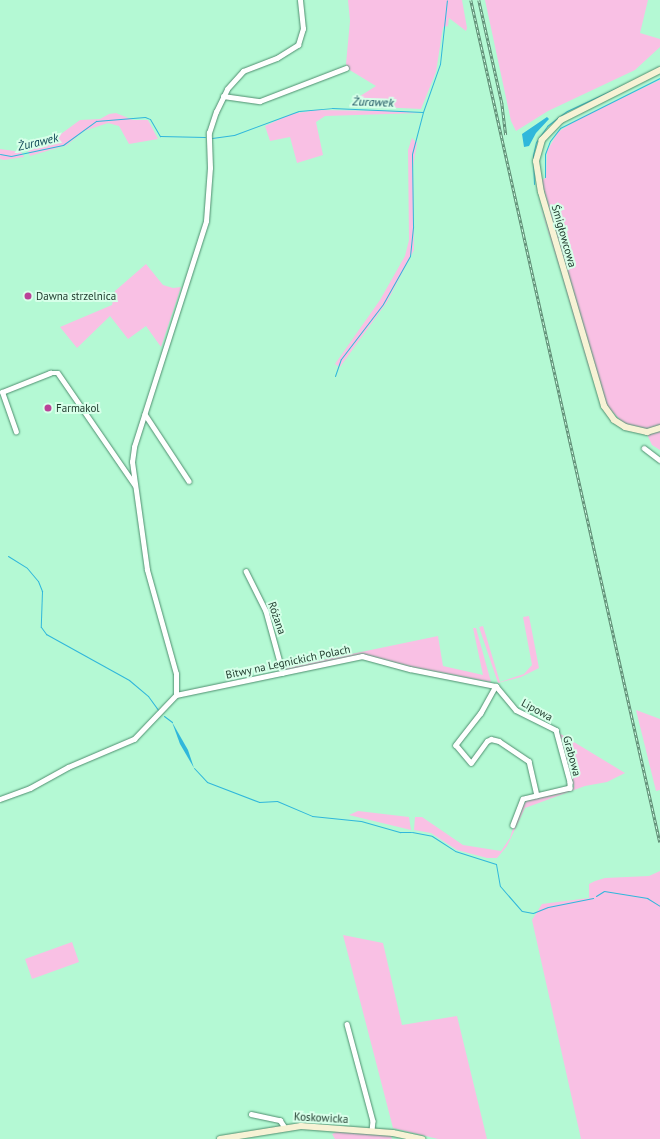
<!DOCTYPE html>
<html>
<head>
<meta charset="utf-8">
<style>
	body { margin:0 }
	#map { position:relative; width:660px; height:1139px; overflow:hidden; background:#b4f9d4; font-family:"PT Sans",sans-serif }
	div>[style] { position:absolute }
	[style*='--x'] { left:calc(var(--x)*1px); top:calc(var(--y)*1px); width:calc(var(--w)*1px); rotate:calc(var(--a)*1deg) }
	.green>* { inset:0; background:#f9c0e4 }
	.water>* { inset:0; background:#30b7db }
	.stream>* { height:1px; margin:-0.5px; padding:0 0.5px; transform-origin:0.5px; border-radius:0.5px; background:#30b7db }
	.roads { filter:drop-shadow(0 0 1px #4e8f6f) drop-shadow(0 0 1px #4e8f6f) }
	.street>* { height:4.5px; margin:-2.25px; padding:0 2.25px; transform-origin:2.25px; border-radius:2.25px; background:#fff }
	.secondary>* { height:6px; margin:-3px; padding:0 3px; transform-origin:3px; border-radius:3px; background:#f7f2d5 }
	.rail>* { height:2.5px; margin-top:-1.25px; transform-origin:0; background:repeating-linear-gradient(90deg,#d7ffe9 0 3px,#5f8c74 0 6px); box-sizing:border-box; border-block:1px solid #5f8c74 }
	.dots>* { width:11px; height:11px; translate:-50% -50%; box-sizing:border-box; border:2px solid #d7ffe9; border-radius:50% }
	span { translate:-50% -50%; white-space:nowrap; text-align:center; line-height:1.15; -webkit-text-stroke:4px #d7ffe9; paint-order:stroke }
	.street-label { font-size:11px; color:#223d2f }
	.poi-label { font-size:11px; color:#223d2f }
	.left { translate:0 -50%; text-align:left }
	.water-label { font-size:12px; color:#104857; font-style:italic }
</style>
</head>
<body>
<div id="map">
	<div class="green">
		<i style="clip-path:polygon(348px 0,462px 0,467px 28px,466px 31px,449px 18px,448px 26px,443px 27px,436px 72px,421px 109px,360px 106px,357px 98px,376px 86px,348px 69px,346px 64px,350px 21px)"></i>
		<i style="clip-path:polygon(485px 0,648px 0,640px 33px,660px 39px,660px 47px,635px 70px,548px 111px,516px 131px,511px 121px)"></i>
		<i style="clip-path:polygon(660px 80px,660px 450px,652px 445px,644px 428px,624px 424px,606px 405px,541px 180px,546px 178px,547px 151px,558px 132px,580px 118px)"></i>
		<i style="clip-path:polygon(317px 110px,385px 111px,421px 113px,325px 116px,316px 122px,323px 155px,297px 163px,290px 137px,270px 141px,265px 126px,291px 114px)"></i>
		<i style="clip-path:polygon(116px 113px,133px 120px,148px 120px,158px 139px,129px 144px,119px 126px,108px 123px,84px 131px,67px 145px,30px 156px,28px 151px,50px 142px,80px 120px,100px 119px,109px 114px)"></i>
		<i style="clip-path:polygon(412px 138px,417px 143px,413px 167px,414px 250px,387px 302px,340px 367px,335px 364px,380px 300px,405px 256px,409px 240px,408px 150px)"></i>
		<i style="clip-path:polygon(0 149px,21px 152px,24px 157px,4px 160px,0 159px)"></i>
		<i style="clip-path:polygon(538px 199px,561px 265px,593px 383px,560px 269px)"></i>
		<i style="clip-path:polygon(146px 264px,163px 285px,173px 288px,181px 287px,161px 347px,146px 326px,128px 339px,110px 316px,77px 348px,60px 327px,112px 305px,115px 291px)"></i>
		<i style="clip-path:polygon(529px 616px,539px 668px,521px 677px,498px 683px,479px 627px,483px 626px,500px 682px,524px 674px,532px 665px,523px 617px)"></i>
		<i style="clip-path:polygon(473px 628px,476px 628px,491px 682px,412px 667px,367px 655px,285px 670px,284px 668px,438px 636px,443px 666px,483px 675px)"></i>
		<i style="clip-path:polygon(636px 710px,660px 719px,660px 790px,656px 791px)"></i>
		<i style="clip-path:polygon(559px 733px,625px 773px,607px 782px,585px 786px,525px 808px,507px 846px,497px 858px,487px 858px,457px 850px,431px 833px,414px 830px,415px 817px,422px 817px,463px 845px,501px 851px,510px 838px,518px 813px,526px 801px,574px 787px)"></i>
		<i style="clip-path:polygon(358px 811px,409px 817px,411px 830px,349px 815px)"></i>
		<i style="clip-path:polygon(660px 871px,660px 1139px,581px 1139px,532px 920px,542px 904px,589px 898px,589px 884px,595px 881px,605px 878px,649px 876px)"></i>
		<i style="clip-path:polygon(343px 935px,383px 943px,402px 1025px,457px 1016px,487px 1139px,438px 1139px,393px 1128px)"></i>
		<i style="clip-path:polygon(72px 942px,79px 962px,32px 979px,25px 959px)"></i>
		<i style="clip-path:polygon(338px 1131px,391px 1136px,392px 1139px,335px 1139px,332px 1134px)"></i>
	</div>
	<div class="water">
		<i style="clip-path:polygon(547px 117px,549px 119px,536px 133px,529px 146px,524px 147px,522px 134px)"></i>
		<i style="clip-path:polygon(172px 722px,188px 750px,194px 768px,180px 744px)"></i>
	</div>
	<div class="stream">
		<i style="--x:212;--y:138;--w:22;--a:-8"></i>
		<i style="--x:234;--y:135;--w:69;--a:-20.3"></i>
		<i style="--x:299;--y:111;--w:33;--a:-5"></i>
		<i style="--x:332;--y:108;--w:91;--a:2.5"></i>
		<i style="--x:423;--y:112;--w:51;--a:-70.5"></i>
		<i style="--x:440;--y:64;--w:64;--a:-83.8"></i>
		<i style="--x:0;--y:154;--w:11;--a:10"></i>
		<i style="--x:11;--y:156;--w:53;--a:-11.9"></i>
		<i style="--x:63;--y:145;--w:41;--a:-36"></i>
		<i style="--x:96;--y:121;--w:49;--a:-4.7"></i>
		<i style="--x:145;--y:117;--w:5;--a:22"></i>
		<i style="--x:150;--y:119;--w:20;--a:60"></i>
		<i style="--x:160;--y:136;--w:45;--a:1.3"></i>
		<i style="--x:545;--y:177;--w:23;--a:-90"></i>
		<i style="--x:545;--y:154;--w:14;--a:-69"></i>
		<i style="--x:550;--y:141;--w:16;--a:-52"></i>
		<i style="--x:560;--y:128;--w:112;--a:-26.6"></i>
		<i style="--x:534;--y:184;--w:29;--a:-92"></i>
		<i style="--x:533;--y:155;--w:13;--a:-77"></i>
		<i style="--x:536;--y:142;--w:19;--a:-55"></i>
		<i style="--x:547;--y:126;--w:25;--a:-37"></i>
		<i style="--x:567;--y:111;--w:76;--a:-24.9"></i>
		<i style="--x:335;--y:376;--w:18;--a:-71"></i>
		<i style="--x:341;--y:359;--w:69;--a:-52.6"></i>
		<i style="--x:383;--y:304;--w:55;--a:-60.6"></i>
		<i style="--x:410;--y:256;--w:30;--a:-84"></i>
		<i style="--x:413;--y:226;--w:72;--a:-90.8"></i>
		<i style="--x:412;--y:154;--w:43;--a:-75.3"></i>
		<i style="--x:8;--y:556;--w:22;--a:32"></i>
		<i style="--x:27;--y:568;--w:17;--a:50"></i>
		<i style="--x:38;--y:581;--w:11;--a:68"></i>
		<i style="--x:42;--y:591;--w:36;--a:92"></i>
		<i style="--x:41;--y:627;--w:9;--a:54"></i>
		<i style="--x:46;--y:634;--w:95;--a:29"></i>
		<i style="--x:129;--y:680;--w:25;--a:40"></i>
		<i style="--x:148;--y:696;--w:19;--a:54"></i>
		<i style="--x:164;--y:716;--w:10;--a:37"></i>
		<i style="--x:194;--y:768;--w:19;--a:47"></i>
		<i style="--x:207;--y:782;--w:56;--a:21"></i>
		<i style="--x:259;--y:802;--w:18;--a:-3"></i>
		<i style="--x:277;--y:801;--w:38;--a:23"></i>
		<i style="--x:312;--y:816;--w:49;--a:5.8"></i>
		<i style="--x:361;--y:821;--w:41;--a:15.8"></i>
		<i style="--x:400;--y:832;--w:11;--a:0"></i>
		<i style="--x:412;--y:832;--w:20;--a:11"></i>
		<i style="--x:432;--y:836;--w:27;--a:33"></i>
		<i style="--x:455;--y:851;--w:43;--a:17.6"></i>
		<i style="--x:496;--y:864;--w:22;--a:80"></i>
		<i style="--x:500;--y:886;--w:33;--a:49"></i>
		<i style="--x:522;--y:911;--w:11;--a:10"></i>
		<i style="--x:533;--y:913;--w:16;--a:-22"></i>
		<i style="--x:548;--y:907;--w:46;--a:-11.3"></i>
		<i style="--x:596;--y:896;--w:9;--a:-32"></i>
		<i style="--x:604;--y:891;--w:44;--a:9.2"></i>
		<i style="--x:647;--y:898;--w:15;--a:32"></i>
	</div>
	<div class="roads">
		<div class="street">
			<i style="--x:223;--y:96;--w:37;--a:8"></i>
			<i style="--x:260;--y:101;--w:92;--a:-21"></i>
			<i style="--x:145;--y:414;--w:80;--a:56.7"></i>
			<i style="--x:16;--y:432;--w:42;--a:-109.3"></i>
			<i style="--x:2;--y:392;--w:52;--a:-21.6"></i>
			<i style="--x:50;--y:373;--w:8;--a:0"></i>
			<i style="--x:58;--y:373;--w:136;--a:55.5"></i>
			<i style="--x:644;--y:448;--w:20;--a:37"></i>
			<i style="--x:246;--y:571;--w:45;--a:63.4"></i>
			<i style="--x:266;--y:611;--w:64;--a:74.7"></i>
			<i style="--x:496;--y:686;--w:31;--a:50"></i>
			<i style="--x:516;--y:710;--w:45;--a:26.6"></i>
			<i style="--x:556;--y:730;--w:54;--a:74.9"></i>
			<i style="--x:570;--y:782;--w:6;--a:90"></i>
			<i style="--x:570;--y:788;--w:48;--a:166.8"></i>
			<i style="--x:523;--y:799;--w:28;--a:111"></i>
			<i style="--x:496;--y:686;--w:31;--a:119"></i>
			<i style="--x:481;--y:713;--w:41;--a:128"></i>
			<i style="--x:456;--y:745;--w:23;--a:50"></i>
			<i style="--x:471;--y:763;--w:27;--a:-54"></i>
			<i style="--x:487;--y:741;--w:4;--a:-27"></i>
			<i style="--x:491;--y:739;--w:8;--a:14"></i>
			<i style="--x:499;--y:741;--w:36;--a:34"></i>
			<i style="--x:529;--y:761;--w:35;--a:77"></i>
			<i style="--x:176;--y:695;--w:190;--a:-11.8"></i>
			<i style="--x:362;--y:656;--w:50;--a:15.2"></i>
			<i style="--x:410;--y:669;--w:88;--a:11.2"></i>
			<i style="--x:0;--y:799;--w:32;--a:-20"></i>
			<i style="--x:30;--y:788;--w:43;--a:-28.9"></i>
			<i style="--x:68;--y:767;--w:72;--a:-23"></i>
			<i style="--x:134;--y:739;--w:61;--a:-46.3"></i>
			<i style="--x:176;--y:695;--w:21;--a:-90"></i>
			<i style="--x:176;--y:674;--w:108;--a:-105.6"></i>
			<i style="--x:147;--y:570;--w:109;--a:-97.9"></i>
			<i style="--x:132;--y:462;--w:15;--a:-82"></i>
			<i style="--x:134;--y:447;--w:237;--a:-72.3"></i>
			<i style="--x:206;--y:221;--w:53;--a:-85.7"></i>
			<i style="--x:210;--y:168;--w:35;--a:-92"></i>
			<i style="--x:209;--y:133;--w:22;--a:-72"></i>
			<i style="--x:216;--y:112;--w:25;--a:-64"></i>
			<i style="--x:227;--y:89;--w:24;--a:-48"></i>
			<i style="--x:243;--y:71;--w:36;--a:-21"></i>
			<i style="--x:277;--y:58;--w:25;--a:-32"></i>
			<i style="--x:298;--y:45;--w:17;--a:-73"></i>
			<i style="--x:303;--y:29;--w:29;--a:-96"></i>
			<i style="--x:347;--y:1024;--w:100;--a:75"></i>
			<i style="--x:373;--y:1121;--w:10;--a:96"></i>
			<i style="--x:251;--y:1114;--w:30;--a:12"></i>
			<i style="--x:280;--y:1120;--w:7;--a:56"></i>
		</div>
		<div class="secondary">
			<i style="--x:660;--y:70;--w:111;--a:153.2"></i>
			<i style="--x:561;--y:120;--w:28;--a:134"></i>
			<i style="--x:542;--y:140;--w:22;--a:106"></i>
			<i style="--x:536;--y:161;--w:31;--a:81"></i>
			<i style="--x:541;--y:192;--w:223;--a:73.6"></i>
			<i style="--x:604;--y:406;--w:17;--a:54"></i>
			<i style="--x:614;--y:420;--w:13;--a:32"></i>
			<i style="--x:625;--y:427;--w:23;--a:13"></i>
			<i style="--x:647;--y:432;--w:14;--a:-17"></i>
			<i style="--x:220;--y:1139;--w:82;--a:-9.1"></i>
			<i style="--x:301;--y:1126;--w:92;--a:4.4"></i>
			<i style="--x:393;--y:1133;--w:30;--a:12"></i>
		</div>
	</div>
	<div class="rail">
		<i style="--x:471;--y:0;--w:863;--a:77.35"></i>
		<i style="--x:479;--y:0;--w:106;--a:77.4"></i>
		<i style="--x:502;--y:103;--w:32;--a:83"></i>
	</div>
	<div class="dots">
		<i style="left:28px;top:296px;background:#ba4298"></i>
		<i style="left:48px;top:408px;background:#ba4298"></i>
	</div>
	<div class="street-label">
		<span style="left:564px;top:236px;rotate:74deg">Śmigłowcowa</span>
		<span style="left:277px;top:618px;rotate:71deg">Różana</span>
		<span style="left:288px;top:662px;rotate:-12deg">Bitwy na Legnickich Polach</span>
		<span style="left:537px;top:710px;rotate:29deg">Lipowa</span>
		<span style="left:572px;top:756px;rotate:75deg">Grabowa</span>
		<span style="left:321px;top:1118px;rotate:3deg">Koskowicka</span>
	</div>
	<div class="poi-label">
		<span class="left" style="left:36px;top:296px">Dawna strzelnica</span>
		<span class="left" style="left:56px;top:408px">Farmakol</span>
	</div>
	<div class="water-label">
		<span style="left:373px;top:102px;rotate:2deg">Żurawek</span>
		<span style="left:38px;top:142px;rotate:-13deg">Żurawek</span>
	</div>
</div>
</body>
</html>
